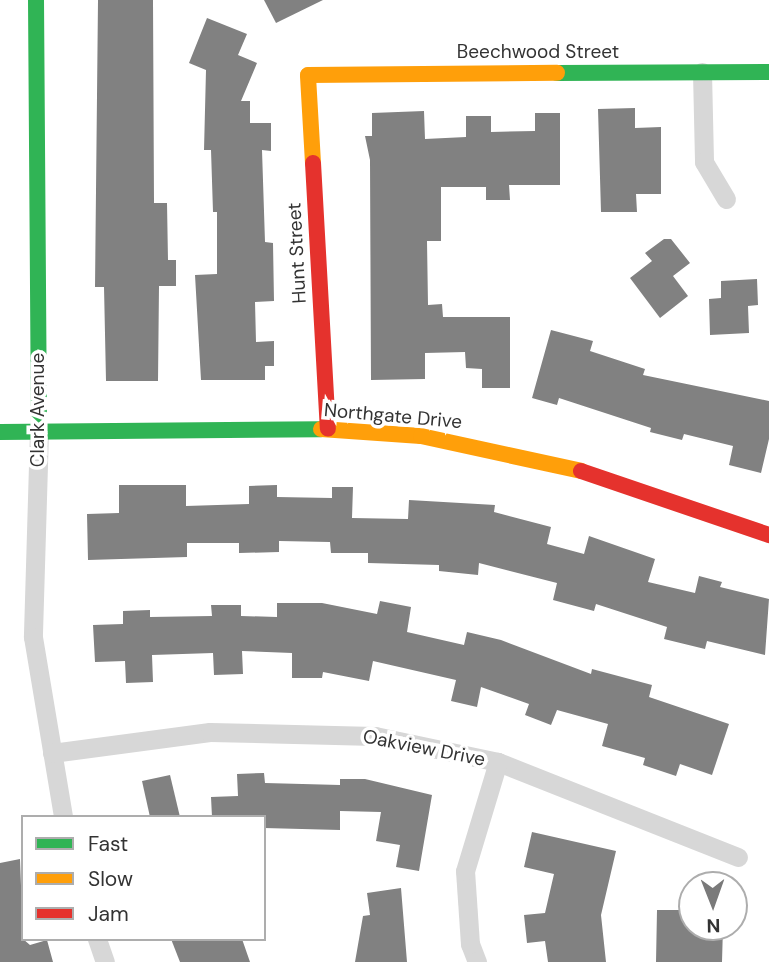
<!DOCTYPE html>
<html>
<head>
<meta charset="utf-8">
<style>
	body { margin:0 }
	#map { position:relative; width:769px; height:962px; overflow:hidden; background:#fff; font-family:"DM Sans",sans-serif }
	div>[style] { position:absolute }
	[style*='--x'] { left:calc(var(--x)*1px); top:calc(var(--y)*1px); width:calc(var(--w)*1px); rotate:calc(var(--a)*1deg) }
	.building>* { inset:0; background:#818181 }
	.street>* { height:19px; margin:-9.5px; padding:0 9.5px; transform-origin:9.5px; border-radius:9.5px; background:#d7d7d7 }
	.fast>* { height:16px; margin:-8px; padding:0 8px; transform-origin:8px; border-radius:8px; background:#30b455 }
	.slow>* { height:16px; margin:-8px; padding:0 8px; transform-origin:8px; border-radius:8px; background:#ff9f0a }
	.jam>* { height:16px; margin:-8px; padding:0 8px; transform-origin:8px; border-radius:8px; background:#e5322d }
	span { translate:-50% -50%; white-space:nowrap; text-align:center; line-height:1.15; -webkit-text-stroke:7px #fff; paint-order:stroke }
	.street-label { font-size:19px; color:#333 }
	.legend { position:absolute; left:21px; top:815px; width:245px; height:126px; box-sizing:border-box; background:#fff; border:2px solid #adadad; margin:0; padding:9px 12px; list-style:none; font-size:21px; color:#333 }
	.legend li { display:flex; align-items:center; gap:14px; height:35px }
	.legend b { width:35px; border:2px solid #adadad }
	.north { position:absolute; left:678px; top:871px; width:70px; height:70px; box-sizing:border-box; background:#fff; border:2px solid #adadad; border-radius:50%; rotate:179deg; font-size:19px; font-weight:700; line-height:28px; text-align:center; color:#333 }
	.north::after { content:''; display:block; margin:auto; width:24px; height:32px; background:#7a7a7a; clip-path:polygon(50% 0,100% 100%,50% 72%,0 100%) }
</style>
</head>
<body>
<div id="map">
	<div class="building">
		<i style="clip-path:polygon(98px 0,153px 0,154px 203px,167px 203px,168px 260px,176px 260px,176px 286px,159px 286px,158px 381px,106px 381px,104px 287px,95px 287px)"></i>
		<i style="clip-path:polygon(264px 0,323px 0,276px 23px)"></i>
		<i style="clip-path:polygon(207px 18px,247px 34px,238px 55px,257px 63px,241px 101px,250px 101px,250px 123px,271px 123px,271px 151px,262px 150px,265px 242px,273px 243px,274px 301px,255px 302px,256px 342px,274px 341px,274px 366px,265px 366px,265px 380px,201px 380px,195px 275px,217px 274px,217px 212px,213px 212px,211px 150px,204px 150px,206px 70px,189px 63px)"></i>
		<i style="clip-path:polygon(635px 108px,635px 128px,661px 127px,661px 194px,636px 194px,637px 212px,601px 212px,598px 109px)"></i>
		<i style="clip-path:polygon(424px 111px,425px 139px,466px 137px,466px 116px,491px 116px,491px 132px,535px 131px,535px 113px,560px 113px,560px 185px,509px 185px,510px 200px,486px 200px,486px 187px,441px 187px,441px 241px,427px 241px,428px 305px,442px 304px,443px 317px,510px 317px,510px 388px,482px 388px,482px 369px,466px 368px,465px 352px,425px 353px,425px 379px,371px 380px,370px 160px,365px 136px,372px 136px,372px 113px)"></i>
		<i style="clip-path:polygon(664px 239px,671px 239px,690px 263px,673px 276px,688px 296px,660px 318px,630px 278px,652px 261px,645px 253px)"></i>
		<i style="clip-path:polygon(757px 279px,758px 305px,748px 306px,749px 333px,710px 335px,709px 299px,721px 298px,721px 281px)"></i>
		<i style="clip-path:polygon(551px 330px,593px 341px,590px 351px,645px 369px,643px 375px,769px 401px,769px 439px,761px 473px,729px 465px,733px 446px,684px 434px,682px 440px,650px 432px,651px 428px,559px 398px,557px 405px,532px 398px)"></i>
		<i style="clip-path:polygon(119px 485px,186px 485px,186px 506px,249px 504px,249px 486px,277px 485px,277px 497px,332px 498px,332px 487px,353px 487px,352px 518px,408px 519px,409px 500px,495px 505px,494px 512px,551px 527px,547px 544px,584px 554px,589px 536px,655px 559px,648px 582px,695px 593px,699px 576px,722px 582px,720px 587px,769px 599px,765px 655px,707px 641px,705px 649px,664px 639px,667px 627px,596px 604px,594px 611px,553px 600px,557px 583px,479px 563px,478px 575px,439px 571px,439px 565px,368px 563px,368px 553px,331px 553px,330px 542px,279px 541px,279px 552px,239px 553px,239px 543px,187px 543px,187px 557px,88px 560px,87px 514px,119px 513px)"></i>
		<i style="clip-path:polygon(380px 601px,411px 607px,407px 632px,464px 645px,467px 632px,501px 640px,591px 674px,592px 669px,652px 685px,649px 697px,729px 724px,712px 775px,680px 764px,676px 776px,643px 765px,645px 758px,602px 746px,608px 724px,557px 710px,551px 725px,525px 715px,529px 704px,481px 687px,477px 707px,451px 701px,456px 680px,373px 661px,369px 681px,323px 672px,322px 678px,292px 678px,292px 653px,242px 651px,243px 674px,214px 675px,213px 653px,152px 655px,153px 682px,126px 683px,125px 661px,95px 662px,93px 625px,123px 624px,123px 611px,150px 610px,150px 617px,212px 616px,211px 605px,241px 605px,241px 616px,277px 617px,277px 603px,322px 603px,377px 614px)"></i>
		<i style="clip-path:polygon(264px 773px,265px 783px,340px 785px,340px 779px,365px 779px,432px 795px,419px 871px,396px 867px,400px 845px,376px 841px,381px 812px,340px 811px,340px 830px,264px 828px,264px 817px,212px 817px,211px 797px,238px 796px,237px 774px)"></i>
		<i style="clip-path:polygon(170px 775px,180px 817px,150px 817px,142px 781px)"></i>
		<i style="clip-path:polygon(532px 832px,616px 851px,601px 915px,606px 962px,548px 962px,545px 941px,527px 943px,524px 915px,545px 913px,554px 874px,524px 867px)"></i>
		<i style="clip-path:polygon(20px 859px,23px 939px,30px 945px,47px 940px,53px 962px,0 962px,0 863px)"></i>
		<i style="clip-path:polygon(401px 888px,407px 962px,355px 962px,363px 916px,370px 915px,367px 893px)"></i>
		<i style="clip-path:polygon(657px 910px,688px 910px,692px 927px,723px 927px,722px 962px,656px 962px)"></i>
		<i style="clip-path:polygon(171px 939px,242px 939px,250px 962px,180px 962px)"></i>
	</div>
	<div class="street">
		<i style="--x:702;--y:72;--w:90;--a:88.7"></i>
		<i style="--x:704;--y:162;--w:43;--a:59.3"></i>
		<i style="--x:39;--y:431;--w:206;--a:91.7"></i>
		<i style="--x:33;--y:637;--w:182;--a:80.5"></i>
		<i style="--x:52;--y:753;--w:159;--a:-7.6"></i>
		<i style="--x:210;--y:732;--w:165;--a:1.4"></i>
		<i style="--x:375;--y:736;--w:126;--a:11.9"></i>
		<i style="--x:498;--y:762;--w:258;--a:21.6"></i>
		<i style="--x:97;--y:939;--w:24;--a:71"></i>
		<i style="--x:477;--y:962;--w:19;--a:-111"></i>
		<i style="--x:470;--y:944;--w:73;--a:-93.9"></i>
		<i style="--x:465;--y:871;--w:114;--a:-73.2"></i>
	</div>
	<div class="fast">
		<i style="--x:36;--y:0;--w:431;--a:89.6"></i>
		<i style="--x:557;--y:73;--w:212;--a:-0.3"></i>
		<i style="--x:0;--y:432;--w:321;--a:-0.5"></i>
	</div>
	<div class="slow">
		<i style="--x:313;--y:163;--w:88;--a:-93.3"></i>
		<i style="--x:308;--y:75;--w:249;--a:-0.5"></i>
		<i style="--x:321;--y:429;--w:100;--a:4"></i>
		<i style="--x:421;--y:436;--w:164;--a:12.3"></i>
	</div>
	<div class="jam">
		<i style="--x:313;--y:163;--w:266;--a:86.8"></i>
		<i style="--x:581;--y:471;--w:199;--a:18.8"></i>
	</div>
	<div class="street-label">
		<span style="left:538px;top:52px">Beechwood Street</span>
		<span style="left:297px;top:253px;rotate:-93deg">Hunt Street</span>
		<span style="left:38px;top:410px;rotate:-90deg">Clark Avenue</span>
		<span style="left:393px;top:416px;rotate:5deg">Northgate Drive</span>
		<span style="left:424px;top:748px;rotate:11deg">Oakview Drive</span>
	</div>
	<ul class="legend">
	<li><b style="height:9px;background:#30b455"></b>Fast</li>
	<li><b style="height:9px;background:#ff9f0a"></b>Slow</li>
	<li><b style="height:9px;background:#e5322d"></b>Jam</li>
	</ul>
	<div class="north">N</div>
</div>
</body>
</html>
